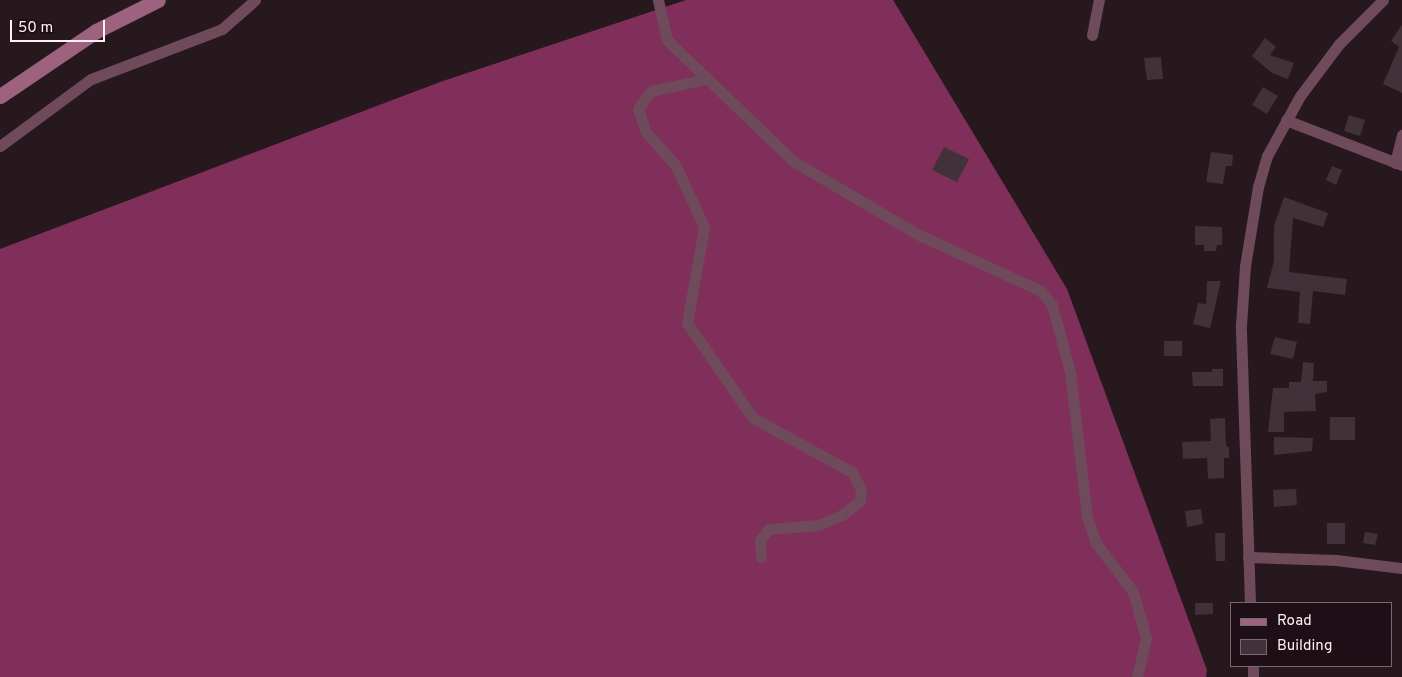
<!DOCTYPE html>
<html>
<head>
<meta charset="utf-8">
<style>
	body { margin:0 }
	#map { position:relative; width:1402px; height:677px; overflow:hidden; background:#27181e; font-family:Overpass,sans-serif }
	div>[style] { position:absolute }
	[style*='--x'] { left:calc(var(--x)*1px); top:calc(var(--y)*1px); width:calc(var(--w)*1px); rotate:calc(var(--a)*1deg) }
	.forest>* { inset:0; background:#802f5a }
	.building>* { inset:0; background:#413138 }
	.street>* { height:11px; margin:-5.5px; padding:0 5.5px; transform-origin:5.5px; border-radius:5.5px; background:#6f4a5b }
	.secondary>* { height:15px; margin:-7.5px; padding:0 7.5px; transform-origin:7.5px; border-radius:7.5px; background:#9d637e }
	span { translate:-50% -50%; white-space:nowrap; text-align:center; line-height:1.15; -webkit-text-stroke:4px #1d0f15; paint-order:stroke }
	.legend { position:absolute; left:1230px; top:602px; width:162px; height:65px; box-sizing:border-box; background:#1d0f15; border:1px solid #77696f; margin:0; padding:6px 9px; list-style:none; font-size:15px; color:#fdf1f6 }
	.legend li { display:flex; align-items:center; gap:10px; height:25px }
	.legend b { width:25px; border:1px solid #77696f }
	.scale { position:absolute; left:10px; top:20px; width:95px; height:22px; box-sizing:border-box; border:2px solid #fdf1f6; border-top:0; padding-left:6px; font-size:15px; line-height:18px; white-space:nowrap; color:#fdf1f6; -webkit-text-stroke:4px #1d0f15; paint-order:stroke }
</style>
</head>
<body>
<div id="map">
	<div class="forest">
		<i style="clip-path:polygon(686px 0,893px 0,1067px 289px,1207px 670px,1206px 677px,0 677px,0 249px,440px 82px)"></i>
	</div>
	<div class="building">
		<i style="clip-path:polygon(1402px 25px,1402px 93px,1383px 84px,1399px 47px,1391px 41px)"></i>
		<i style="clip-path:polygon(1265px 38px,1276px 47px,1270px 55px,1294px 63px,1288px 79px,1272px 73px,1252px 56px)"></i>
		<i style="clip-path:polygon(1161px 57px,1163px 79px,1147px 80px,1144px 58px)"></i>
		<i style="clip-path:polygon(1263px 87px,1278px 96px,1267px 114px,1252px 105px)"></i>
		<i style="clip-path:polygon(1349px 115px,1365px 120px,1360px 136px,1344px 131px)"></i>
		<i style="clip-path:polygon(944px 147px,969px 159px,957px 182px,932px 170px)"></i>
		<i style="clip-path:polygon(1211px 152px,1233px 155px,1232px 166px,1226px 166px,1223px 184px,1206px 182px)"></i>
		<i style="clip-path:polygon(1332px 166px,1342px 170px,1336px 185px,1326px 180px)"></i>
		<i style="clip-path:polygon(1284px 197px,1328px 213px,1323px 227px,1293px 218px,1289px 272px,1347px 279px,1345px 295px,1313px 291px,1310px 324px,1298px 323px,1300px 292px,1267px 288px,1274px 261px,1274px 226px)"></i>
		<i style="clip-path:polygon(1195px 226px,1222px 227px,1222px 245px,1217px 245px,1216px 251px,1204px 251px,1204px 245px,1195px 245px)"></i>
		<i style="clip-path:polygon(1207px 281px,1221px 281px,1210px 328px,1193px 324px,1198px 303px,1206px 304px)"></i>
		<i style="clip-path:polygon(1275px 337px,1297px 342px,1293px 359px,1270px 354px)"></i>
		<i style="clip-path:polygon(1164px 341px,1182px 341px,1182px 356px,1164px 356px)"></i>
		<i style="clip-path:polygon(1303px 362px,1314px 363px,1313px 381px,1327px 381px,1327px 392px,1315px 394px,1316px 411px,1284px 412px,1284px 432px,1268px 432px,1273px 388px,1289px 388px,1289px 382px,1301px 382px)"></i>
		<i style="clip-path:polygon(1212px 369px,1223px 369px,1223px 386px,1193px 386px,1192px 372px,1212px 372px)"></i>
		<i style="clip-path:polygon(1330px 417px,1355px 417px,1355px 440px,1330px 440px)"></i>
		<i style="clip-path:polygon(1225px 418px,1226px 446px,1229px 447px,1229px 458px,1224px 458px,1224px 478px,1208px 479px,1207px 458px,1183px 459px,1182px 442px,1211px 441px,1210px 419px)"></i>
		<i style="clip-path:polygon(1274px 437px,1313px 438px,1312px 451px,1274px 455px)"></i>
		<i style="clip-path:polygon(1296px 489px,1297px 505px,1274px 507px,1273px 490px)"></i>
		<i style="clip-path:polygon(1201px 509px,1203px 524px,1187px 527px,1185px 511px)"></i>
		<i style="clip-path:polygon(1327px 523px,1345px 523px,1345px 544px,1327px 544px)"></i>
		<i style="clip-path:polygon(1365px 532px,1378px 534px,1375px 545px,1363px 543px)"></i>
		<i style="clip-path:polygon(1215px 533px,1225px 533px,1225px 561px,1216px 561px)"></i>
		<i style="clip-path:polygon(1195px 603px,1213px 603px,1213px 614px,1195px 615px)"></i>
	</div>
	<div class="street">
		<i style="--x:658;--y:0;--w:41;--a:77.3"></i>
		<i style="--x:667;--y:40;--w:175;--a:43.8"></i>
		<i style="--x:793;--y:161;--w:142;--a:30.5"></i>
		<i style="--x:915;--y:233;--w:139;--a:24.7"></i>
		<i style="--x:1041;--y:291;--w:18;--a:52"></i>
		<i style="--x:1052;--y:305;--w:69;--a:75"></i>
		<i style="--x:1070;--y:372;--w:146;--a:83.3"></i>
		<i style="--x:1087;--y:517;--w:28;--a:71"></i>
		<i style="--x:1096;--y:543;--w:61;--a:52.9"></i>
		<i style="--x:1133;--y:592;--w:48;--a:74.2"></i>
		<i style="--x:1146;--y:638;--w:40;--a:103"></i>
		<i style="--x:1092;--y:35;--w:36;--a:-79"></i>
		<i style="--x:706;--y:79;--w:56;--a:167.7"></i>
		<i style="--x:651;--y:91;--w:22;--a:126"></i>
		<i style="--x:638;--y:109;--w:24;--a:71"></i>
		<i style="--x:646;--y:132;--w:45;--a:48.6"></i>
		<i style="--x:676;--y:166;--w:67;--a:65.3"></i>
		<i style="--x:704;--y:227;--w:97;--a:100"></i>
		<i style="--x:687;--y:323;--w:116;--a:55.2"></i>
		<i style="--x:753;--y:418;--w:113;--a:28.6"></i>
		<i style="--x:852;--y:472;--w:19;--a:62"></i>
		<i style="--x:861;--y:489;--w:12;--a:95"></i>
		<i style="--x:860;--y:501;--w:23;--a:142"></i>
		<i style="--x:842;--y:515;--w:25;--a:157"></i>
		<i style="--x:819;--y:525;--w:50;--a:175.4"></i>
		<i style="--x:769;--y:529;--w:14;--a:129"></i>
		<i style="--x:760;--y:540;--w:17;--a:87"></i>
		<i style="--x:1286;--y:120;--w:124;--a:21.2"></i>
		<i style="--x:0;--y:146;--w:113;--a:-36.4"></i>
		<i style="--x:91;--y:79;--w:140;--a:-20.9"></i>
		<i style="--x:222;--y:29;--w:44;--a:-41.3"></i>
		<i style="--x:1395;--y:163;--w:29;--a:-76"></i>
		<i style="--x:1248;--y:557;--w:88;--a:2"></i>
		<i style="--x:1336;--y:560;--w:66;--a:6.9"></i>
		<i style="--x:1250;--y:603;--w:278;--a:-91.9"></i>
		<i style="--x:1241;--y:325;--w:59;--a:-86.1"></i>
		<i style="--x:1245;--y:266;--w:80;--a:-80.7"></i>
		<i style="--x:1258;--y:187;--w:32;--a:-74"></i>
		<i style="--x:1267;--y:156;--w:68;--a:-61.2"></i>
		<i style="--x:1300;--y:96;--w:65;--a:-53.1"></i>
		<i style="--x:1339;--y:44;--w:62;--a:-45"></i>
		<i style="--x:1253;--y:666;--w:11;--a:90"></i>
	</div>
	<div class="secondary">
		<i style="--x:0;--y:96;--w:116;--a:-34.1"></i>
		<i style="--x:96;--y:31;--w:69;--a:-26.6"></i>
	</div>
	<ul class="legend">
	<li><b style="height:6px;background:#9d637e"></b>Road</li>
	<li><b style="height:14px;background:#413138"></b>Building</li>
	</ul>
	<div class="scale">50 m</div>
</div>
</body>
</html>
